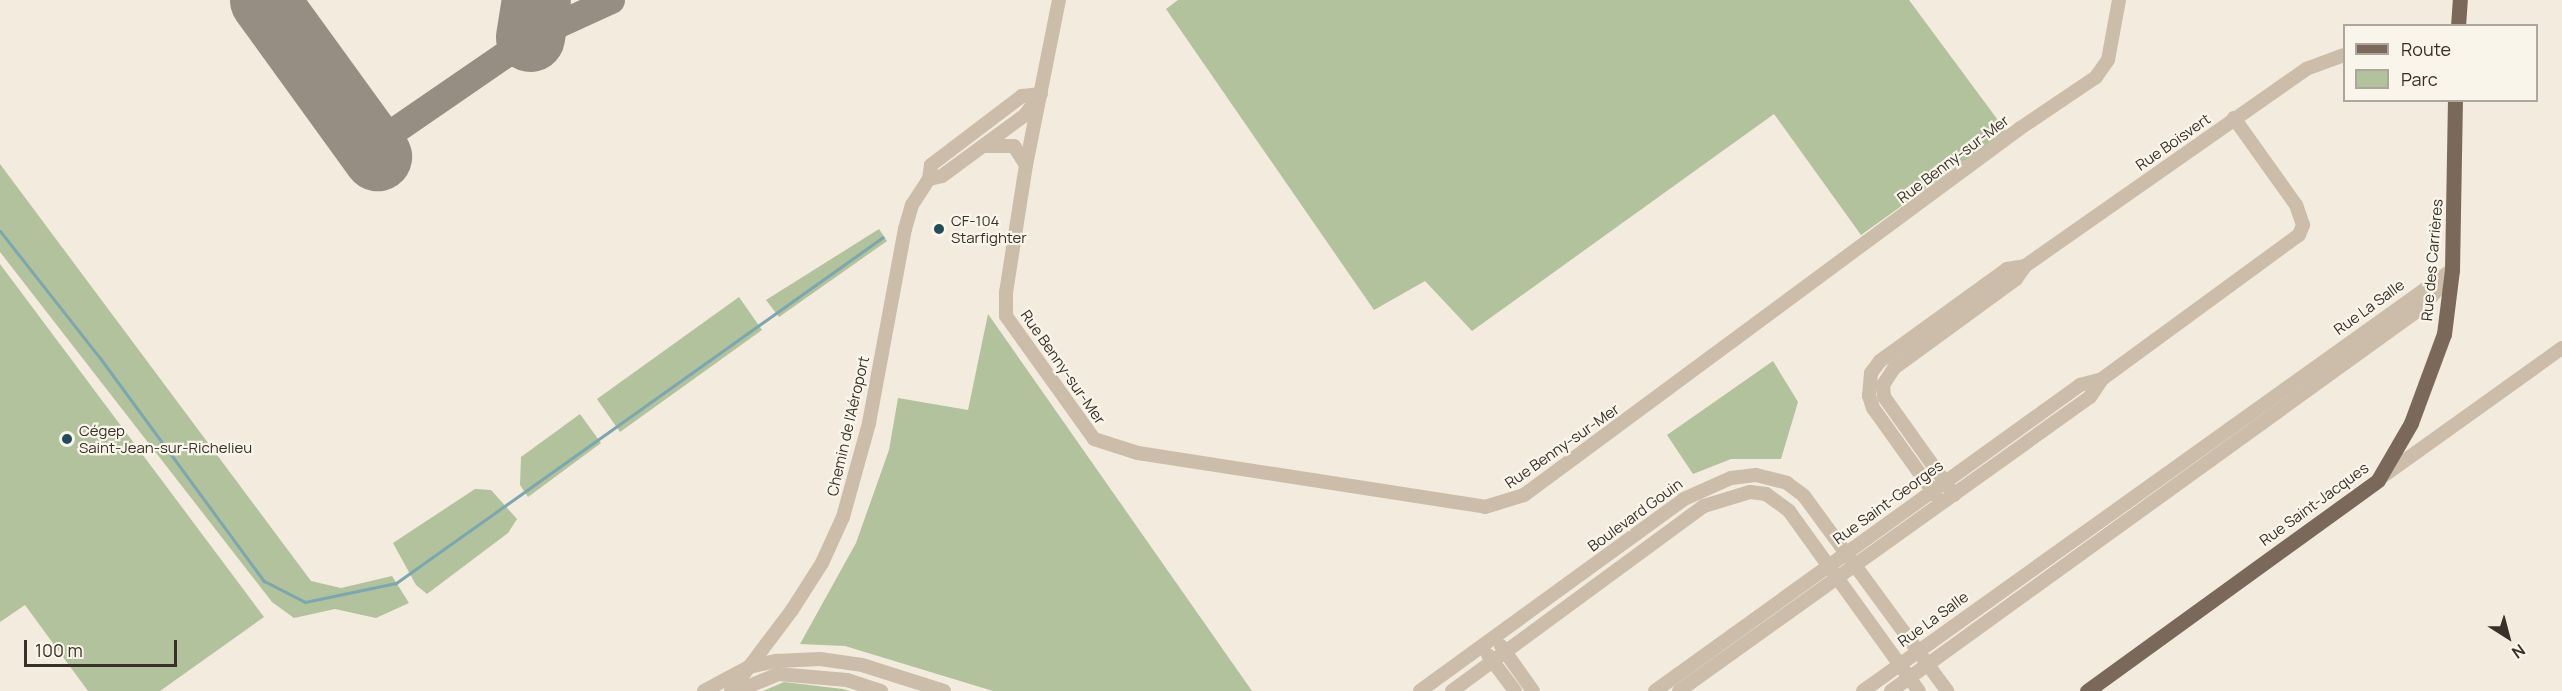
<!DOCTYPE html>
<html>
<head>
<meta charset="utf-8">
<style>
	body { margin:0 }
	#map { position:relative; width:2562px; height:691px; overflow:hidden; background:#f3ebdd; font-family:Manrope,sans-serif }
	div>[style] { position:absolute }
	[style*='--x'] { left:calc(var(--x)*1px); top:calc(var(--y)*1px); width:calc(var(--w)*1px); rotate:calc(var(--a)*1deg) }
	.green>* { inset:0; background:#b1c29d }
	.stream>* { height:3px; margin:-1.5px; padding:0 1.5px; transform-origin:1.5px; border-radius:1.5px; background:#7ca7b0 }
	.taxiway>* { height:27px; margin:-13.5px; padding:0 13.5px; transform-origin:13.5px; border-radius:13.5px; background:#968e83 }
	.runway>* { height:69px; margin:-34.5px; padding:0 34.5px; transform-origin:34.5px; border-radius:34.5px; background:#968e83 }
	.minor>* { height:14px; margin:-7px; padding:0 7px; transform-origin:7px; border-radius:7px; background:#cbbda9 }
	.major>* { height:15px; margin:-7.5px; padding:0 7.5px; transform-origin:7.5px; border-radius:7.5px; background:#7a695a }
	.dots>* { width:16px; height:16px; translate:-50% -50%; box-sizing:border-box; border:3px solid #faf5ea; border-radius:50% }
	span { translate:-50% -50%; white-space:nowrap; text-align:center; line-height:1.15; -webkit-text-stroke:4.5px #faf5ea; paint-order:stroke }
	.street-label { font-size:15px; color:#383029 }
	.poi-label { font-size:15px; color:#383029 }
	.left { translate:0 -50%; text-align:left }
	.legend { position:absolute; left:2343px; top:24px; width:195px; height:78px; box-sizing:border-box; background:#faf5ea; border:2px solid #aca69d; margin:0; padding:8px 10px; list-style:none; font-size:18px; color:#383029 }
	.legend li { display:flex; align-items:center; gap:12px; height:30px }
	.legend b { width:30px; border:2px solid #aca69d }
	.north { position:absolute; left:2478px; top:607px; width:60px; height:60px; -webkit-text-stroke:4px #faf5ea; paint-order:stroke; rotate:144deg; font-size:16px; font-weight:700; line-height:24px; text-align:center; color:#383029 }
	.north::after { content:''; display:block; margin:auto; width:21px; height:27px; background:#383029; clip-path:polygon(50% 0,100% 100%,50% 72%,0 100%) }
	.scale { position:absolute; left:24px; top:640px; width:153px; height:27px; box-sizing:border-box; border:3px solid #383029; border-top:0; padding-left:8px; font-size:18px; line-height:21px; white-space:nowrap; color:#383029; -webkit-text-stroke:4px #faf5ea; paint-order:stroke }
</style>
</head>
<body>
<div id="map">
	<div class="green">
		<i style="clip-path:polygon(1178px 0,1909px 0,2006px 131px,1861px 235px,1774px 114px,1472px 331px,1425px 281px,1374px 310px,1166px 9px)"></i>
		<i style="clip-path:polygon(0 164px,311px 581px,341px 588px,392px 576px,409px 603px,376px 618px,335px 609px,294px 618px,272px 602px,0 252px)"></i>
		<i style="clip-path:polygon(879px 229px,887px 241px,779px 317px,766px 300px)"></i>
		<i style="clip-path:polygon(0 264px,264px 617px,160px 691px,88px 691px,25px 605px,0 622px)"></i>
		<i style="clip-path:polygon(739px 297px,762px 330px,620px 432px,597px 399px)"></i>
		<i style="clip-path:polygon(988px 314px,1252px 691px,993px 691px,845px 646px,800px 644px,856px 543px,889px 450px,898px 398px,968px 410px)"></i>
		<i style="clip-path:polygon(1773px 361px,1798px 402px,1781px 459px,1731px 459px,1693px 474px,1667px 435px)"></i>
		<i style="clip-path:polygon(580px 414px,601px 443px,528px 497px,520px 485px,521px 457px)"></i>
		<i style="clip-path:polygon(475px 489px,491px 490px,517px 519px,508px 533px,427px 594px,416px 585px,393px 543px)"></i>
		<i style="clip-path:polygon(784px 682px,843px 689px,850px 691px,763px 691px)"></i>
	</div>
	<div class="stream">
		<i style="--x:0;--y:231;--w:162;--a:51.8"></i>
		<i style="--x:100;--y:358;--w:277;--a:53.7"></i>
		<i style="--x:264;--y:581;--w:46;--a:27.1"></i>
		<i style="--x:305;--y:602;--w:93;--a:-11.8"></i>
		<i style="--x:396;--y:583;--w:597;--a:-35.39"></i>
	</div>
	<div class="taxiway">
		<i style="--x:370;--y:147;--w:194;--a:-34.5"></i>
		<i style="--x:530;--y:37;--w:89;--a:-24.6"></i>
	</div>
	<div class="runway">
		<i style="--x:264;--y:0;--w:193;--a:54.1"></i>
		<i style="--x:530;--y:37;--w:37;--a:-81"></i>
	</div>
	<div class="minor">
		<i style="--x:1059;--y:0;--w:168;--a:101.3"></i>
		<i style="--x:1026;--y:165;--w:129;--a:98.9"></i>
		<i style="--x:1006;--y:292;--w:24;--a:90"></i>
		<i style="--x:1006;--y:316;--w:151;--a:54.4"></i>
		<i style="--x:1094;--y:439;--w:46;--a:17.7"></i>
		<i style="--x:1138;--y:453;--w:351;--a:8.8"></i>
		<i style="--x:1485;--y:507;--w:41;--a:-17.1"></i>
		<i style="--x:1524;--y:495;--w:616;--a:-36.48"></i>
		<i style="--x:2019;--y:129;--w:93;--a:-34"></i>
		<i style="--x:2096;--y:77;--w:21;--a:-55"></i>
		<i style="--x:2108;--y:60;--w:61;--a:-79.6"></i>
		<i style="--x:983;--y:146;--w:31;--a:0"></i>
		<i style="--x:1014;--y:146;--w:22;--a:58"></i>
		<i style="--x:929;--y:179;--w:13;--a:-13"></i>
		<i style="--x:942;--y:176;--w:103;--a:-36.3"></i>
		<i style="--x:1025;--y:115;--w:24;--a:-54"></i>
		<i style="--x:2379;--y:479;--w:225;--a:-35.6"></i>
		<i style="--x:1954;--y:495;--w:120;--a:-125.5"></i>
		<i style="--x:1884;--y:397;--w:12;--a:-95"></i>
		<i style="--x:1883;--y:385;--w:20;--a:-57"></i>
		<i style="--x:1894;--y:368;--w:151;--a:-36.1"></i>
		<i style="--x:2016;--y:279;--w:16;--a:-55"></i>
		<i style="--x:2025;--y:266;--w:343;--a:-35"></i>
		<i style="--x:2306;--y:69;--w:40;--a:-20.2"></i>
		<i style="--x:1936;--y:496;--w:108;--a:-125.6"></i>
		<i style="--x:1873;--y:408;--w:13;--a:-108"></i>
		<i style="--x:1869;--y:396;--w:23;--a:-85"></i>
		<i style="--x:1871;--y:373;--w:15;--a:-53"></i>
		<i style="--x:1880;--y:361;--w:157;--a:-35.9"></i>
		<i style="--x:2007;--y:269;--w:18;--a:-9"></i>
		<i style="--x:1501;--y:646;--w:55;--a:54.6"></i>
		<i style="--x:1488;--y:655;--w:45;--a:53.1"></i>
		<i style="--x:704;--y:691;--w:51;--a:-28.1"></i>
		<i style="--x:749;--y:667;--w:28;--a:-13"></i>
		<i style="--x:776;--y:661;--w:44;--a:-2.6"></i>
		<i style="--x:820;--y:659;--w:42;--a:8.1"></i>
		<i style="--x:862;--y:665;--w:86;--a:17.6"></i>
		<i style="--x:731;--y:691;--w:101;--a:-53"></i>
		<i style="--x:792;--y:610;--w:56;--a:-57.4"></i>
		<i style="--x:822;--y:563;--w:51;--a:-65.5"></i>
		<i style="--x:843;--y:517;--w:98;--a:-74.5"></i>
		<i style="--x:869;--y:423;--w:197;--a:-79.5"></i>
		<i style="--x:905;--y:229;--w:25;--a:-74"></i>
		<i style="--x:912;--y:205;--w:31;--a:-57"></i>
		<i style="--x:929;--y:179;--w:14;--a:-82"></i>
		<i style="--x:931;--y:165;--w:114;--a:-37.2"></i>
		<i style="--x:1022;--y:96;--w:19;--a:-6"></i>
		<i style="--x:738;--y:691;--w:43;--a:-23"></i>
		<i style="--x:778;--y:674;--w:69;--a:5"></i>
		<i style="--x:847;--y:680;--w:36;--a:18"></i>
		<i style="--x:1420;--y:691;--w:326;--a:-36"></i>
		<i style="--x:1684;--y:499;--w:51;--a:-24.1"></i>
		<i style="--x:1731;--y:478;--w:25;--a:-7"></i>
		<i style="--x:1756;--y:475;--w:32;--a:14"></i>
		<i style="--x:1787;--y:483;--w:21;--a:37"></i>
		<i style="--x:1804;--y:496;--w:242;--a:53.7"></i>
		<i style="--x:1452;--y:691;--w:313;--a:-36.3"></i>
		<i style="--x:1704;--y:506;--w:48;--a:-16.9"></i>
		<i style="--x:1750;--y:492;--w:16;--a:7"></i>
		<i style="--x:1766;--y:494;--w:29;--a:36"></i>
		<i style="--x:1789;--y:511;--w:222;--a:54.2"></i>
		<i style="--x:1655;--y:691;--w:524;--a:-35.75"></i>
		<i style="--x:2080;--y:385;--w:23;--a:-15"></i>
		<i style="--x:1679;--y:691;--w:505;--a:-35.58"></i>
		<i style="--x:2090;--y:397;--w:22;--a:-56"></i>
		<i style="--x:2102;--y:379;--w:244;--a:-36.2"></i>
		<i style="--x:2299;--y:235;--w:11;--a:-68"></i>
		<i style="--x:2303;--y:225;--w:21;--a:-109"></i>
		<i style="--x:2296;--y:205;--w:107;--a:-125.5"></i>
		<i style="--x:1863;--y:691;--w:724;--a:-35.56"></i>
		<i style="--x:1891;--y:691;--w:658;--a:-35.84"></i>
		<i style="--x:2424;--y:306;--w:33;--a:-51"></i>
	</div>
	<div class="major">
		<i style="--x:2458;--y:26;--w:26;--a:-86"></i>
		<i style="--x:2087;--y:691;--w:359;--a:-35.9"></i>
		<i style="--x:2378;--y:480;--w:66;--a:-59.9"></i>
		<i style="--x:2411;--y:423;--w:95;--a:-69.7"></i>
		<i style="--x:2444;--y:334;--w:64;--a:-82.9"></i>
		<i style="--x:2452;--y:270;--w:170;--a:-89"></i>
	</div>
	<div class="dots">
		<i style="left:939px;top:229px;background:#1e4e5a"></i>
		<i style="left:67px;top:439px;background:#1e4e5a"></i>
	</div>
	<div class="street-label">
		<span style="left:2173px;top:142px;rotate:-35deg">Rue Boisvert</span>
		<span style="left:1953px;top:159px;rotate:-37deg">Rue Benny-sur-Mer</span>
		<span style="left:2432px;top:260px;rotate:-85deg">Rue des Carrières</span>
		<span style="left:2369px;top:307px;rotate:-36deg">Rue La Salle</span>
		<span style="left:1063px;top:367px;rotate:55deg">Rue Benny-sur-Mer</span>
		<span style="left:848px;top:426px;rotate:-77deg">Chemin de l'Aéroport</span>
		<span style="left:1562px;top:446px;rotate:-35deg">Rue Benny-sur-Mer</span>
		<span style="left:1888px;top:502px;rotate:-36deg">Rue Saint-Georges</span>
		<span style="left:2314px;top:504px;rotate:-36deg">Rue Saint-Jacques</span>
		<span style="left:1635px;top:515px;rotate:-36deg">Boulevard Gouin</span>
		<span style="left:1933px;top:619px;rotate:-36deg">Rue La Salle</span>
	</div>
	<div class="poi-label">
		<span class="left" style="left:951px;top:229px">CF-104<br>Starfighter</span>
		<span class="left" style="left:79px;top:439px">Cégep<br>Saint-Jean-sur-Richelieu</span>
	</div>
	<ul class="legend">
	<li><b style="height:8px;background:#7a695a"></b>Route</li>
	<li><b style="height:16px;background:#b1c29d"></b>Parc</li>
	</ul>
	<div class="north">N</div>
	<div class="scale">100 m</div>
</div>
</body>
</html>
